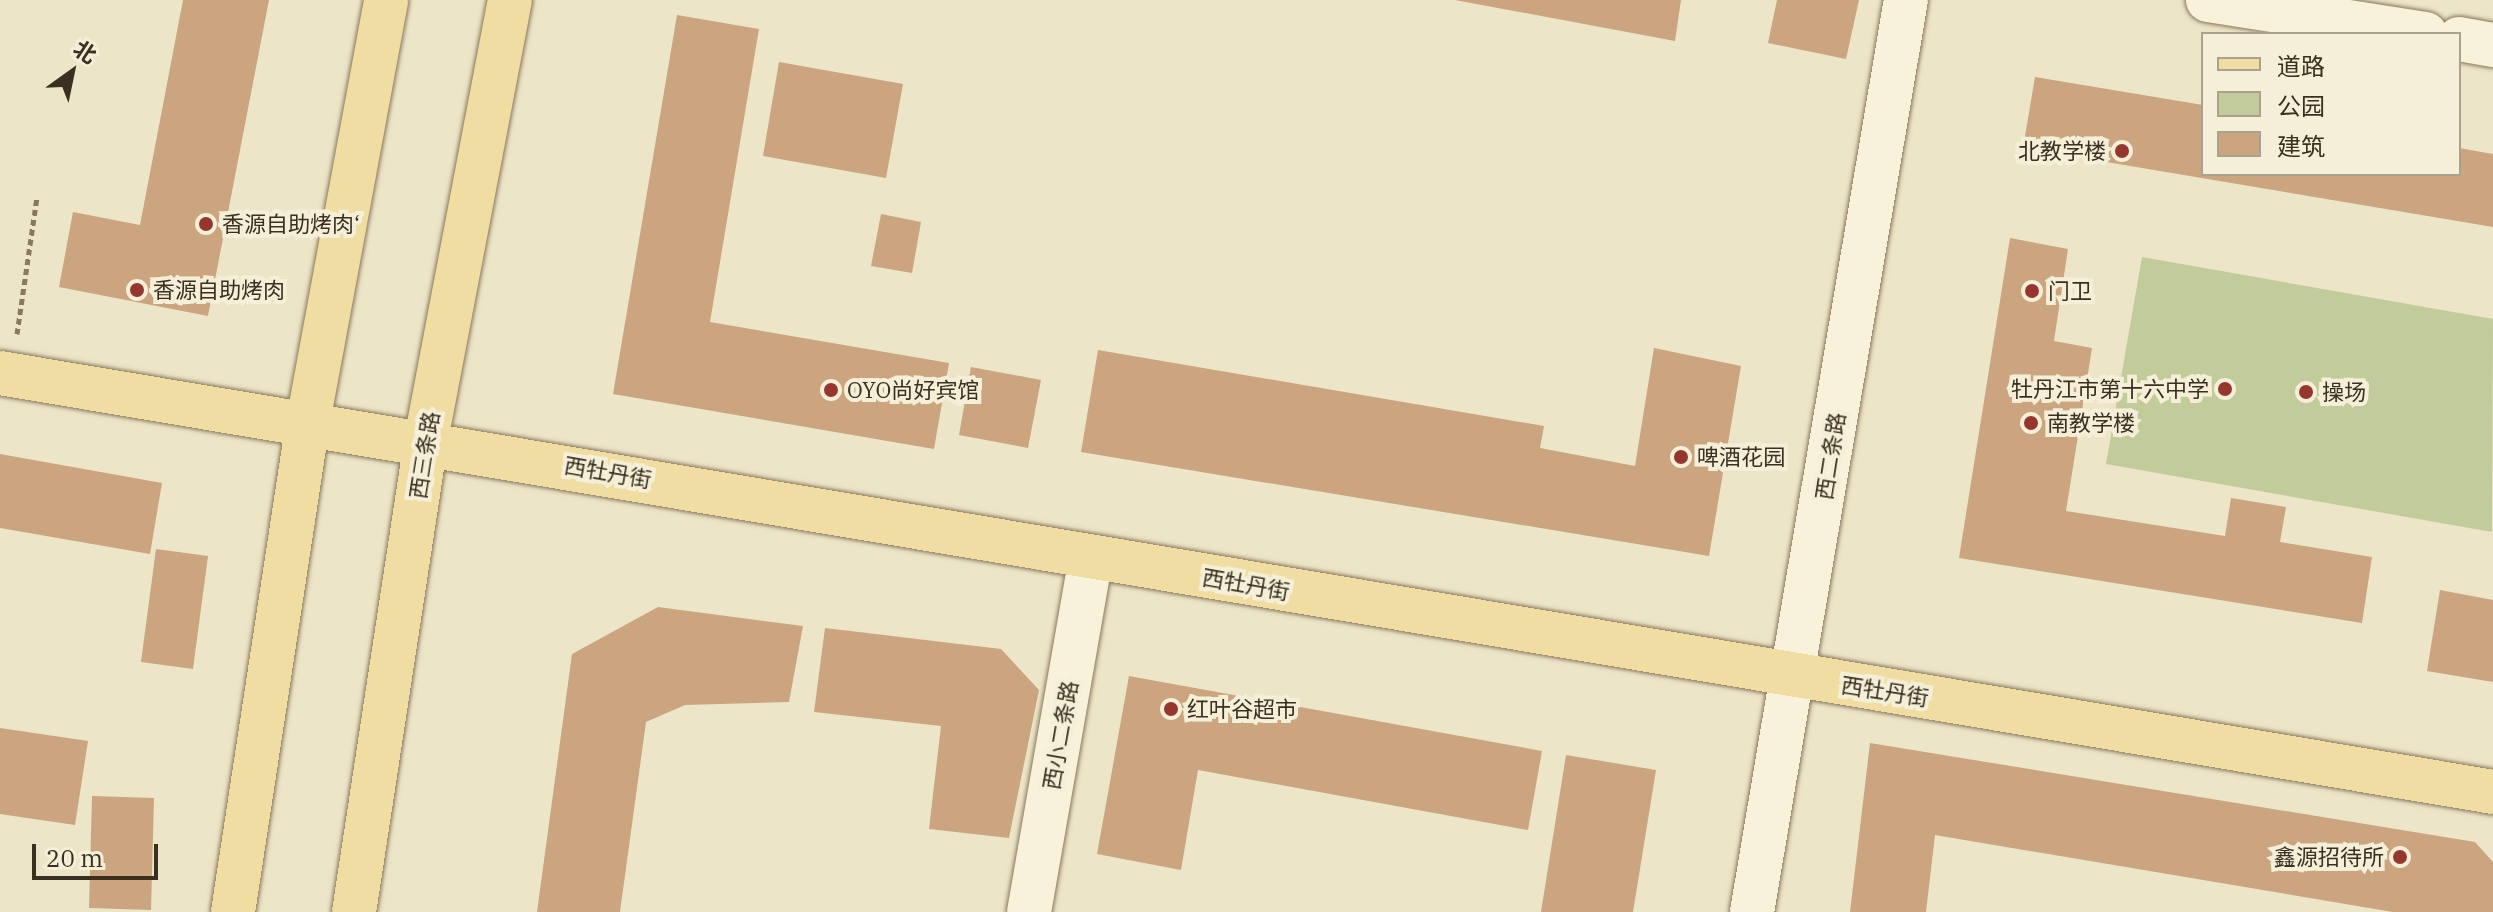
<!DOCTYPE html>
<html>
<head>
<meta charset="utf-8">
<style>
	body { margin:0 }
	#map { position:relative; width:2493px; height:912px; overflow:hidden; background:#ede5c7; font-family:"IBM Plex Serif","Noto Sans SC",serif }
	div>[style] { position:absolute }
	[style*='--x'] { left:calc(var(--x)*1px); top:calc(var(--y)*1px); width:calc(var(--w)*1px); rotate:calc(var(--a)*1deg) }
	.green>* { inset:0; background:#c2cc9b }
	.building>* { inset:0; background:#caa57f }
	.path>* { height:5px; margin-top:-2.5px; transform-origin:0; background:repeating-linear-gradient(90deg,#89785d 0 6px,transparent 0 10px) }
	.roads { filter:drop-shadow(0 0 2px #89785d) drop-shadow(0 0 2px #89785d) }
	.minor>* { height:44px; margin:-22px; padding:0 22px; transform-origin:22px; border-radius:22px; background:#f8f2db }
	.major>* { height:44px; margin:-22px; padding:0 22px; transform-origin:22px; border-radius:22px; background:#efdda1 }
	.dots>* { width:22px; height:22px; translate:-50% -50%; box-sizing:border-box; border:4px solid #f5efd7; border-radius:50% }
	span { translate:-50% -50%; white-space:nowrap; text-align:center; line-height:1.15; -webkit-text-stroke:8px #f5efd7; paint-order:stroke }
	.poi-label { font-size:22px; color:#3a2f20 }
	.right { translate:-100% -50%; text-align:right }
	.left { translate:0 -50%; text-align:left }
	.street-label { font-size:22px; color:#3a2f20 }
	.legend { position:absolute; left:2201px; top:32px; width:260px; height:144px; box-sizing:border-box; background:#f5efd7; border:2px solid #aaa28e; margin:0; padding:10px 14px; list-style:none; font-size:24px; color:#3a2f20 }
	.legend li { display:flex; align-items:center; gap:16px; height:40px }
	.legend b { width:40px; border:2px solid #aaa28e }
	.north { position:absolute; left:32px; top:32px; width:80px; height:80px; -webkit-text-stroke:6px #f5efd7; paint-order:stroke; rotate:33deg; font-size:22px; font-weight:700; line-height:32px; text-align:center; color:#3a2f20 }
	.north::after { content:''; display:block; margin:auto; width:28px; height:36px; background:#3a2f20; clip-path:polygon(50% 0,100% 100%,50% 72%,0 100%) }
	.scale { position:absolute; left:32px; top:844px; width:126px; height:36px; box-sizing:border-box; border:4px solid #3a2f20; border-top:0; padding-left:10px; font-size:24px; line-height:28px; white-space:nowrap; color:#3a2f20; -webkit-text-stroke:6px #f5efd7; paint-order:stroke }
</style>
</head>
<body>
<div id="map">
	<div class="green">
		<i style="clip-path:polygon(2142px 257px,2493px 319px,2492px 532px,2106px 464px)"></i>
	</div>
	<div class="building">
		<i style="clip-path:polygon(183px 0,269px 0,208px 316px,59px 287px,73px 212px,140px 225px)"></i>
		<i style="clip-path:polygon(1455px 0,1681px 0,1675px 41px)"></i>
		<i style="clip-path:polygon(1777px 0,1859px 0,1846px 59px,1768px 43px)"></i>
		<i style="clip-path:polygon(677px 15px,759px 29px,710px 322px,949px 363px,934px 449px,613px 394px)"></i>
		<i style="clip-path:polygon(779px 62px,903px 84px,886px 178px,763px 156px)"></i>
		<i style="clip-path:polygon(2035px 77px,2203px 105px,2203px 174px,2459px 174px,2459px 148px,2493px 154px,2493px 227px,2023px 148px)"></i>
		<i style="clip-path:polygon(881px 214px,921px 222px,912px 273px,871px 266px)"></i>
		<i style="clip-path:polygon(2010px 238px,2068px 249px,2054px 341px,2092px 348px,2066px 511px,2225px 536px,2231px 498px,2286px 507px,2280px 542px,2372px 557px,2362px 623px,1959px 558px)"></i>
		<i style="clip-path:polygon(1654px 348px,1741px 366px,1709px 556px,1081px 452px,1098px 350px,1544px 426px,1540px 448px,1635px 466px)"></i>
		<i style="clip-path:polygon(971px 367px,1041px 380px,1028px 448px,959px 435px)"></i>
		<i style="clip-path:polygon(0 454px,162px 483px,150px 554px,0 528px)"></i>
		<i style="clip-path:polygon(156px 549px,208px 556px,193px 669px,141px 662px)"></i>
		<i style="clip-path:polygon(2440px 590px,2493px 600px,2493px 682px,2427px 671px)"></i>
		<i style="clip-path:polygon(658px 607px,803px 626px,789px 702px,685px 705px,646px 722px,620px 912px,537px 912px,572px 654px)"></i>
		<i style="clip-path:polygon(825px 628px,1001px 649px,1039px 690px,1009px 838px,929px 829px,941px 726px,814px 712px)"></i>
		<i style="clip-path:polygon(1129px 676px,1542px 751px,1528px 830px,1198px 770px,1181px 870px,1097px 854px)"></i>
		<i style="clip-path:polygon(0 728px,88px 741px,75px 825px,0 814px)"></i>
		<i style="clip-path:polygon(1870px 743px,2475px 842px,2493px 862px,2493px 912px,2393px 912px,1935px 835px,1926px 912px,1850px 912px)"></i>
		<i style="clip-path:polygon(1566px 755px,1656px 770px,1633px 912px,1541px 912px)"></i>
		<i style="clip-path:polygon(92px 796px,154px 798px,151px 910px,89px 908px)"></i>
	</div>
	<div class="path">
		<i style="--x:17;--y:334;--w:138;--a:-81.7"></i>
	</div>
	<div class="roads">
		<div class="minor">
			<i style="--x:2208;--y:0;--w:220;--a:8.9"></i>
			<i style="--x:2459;--y:39;--w:35;--a:10"></i>
			<i style="--x:1029;--y:912;--w:359;--a:-80.1"></i>
			<i style="--x:1752;--y:912;--w:925;--a:-80.42"></i>
		</div>
		<div class="major">
			<i style="--x:0;--y:373;--w:2528;--a:9.54"></i>
			<i style="--x:233;--y:912;--w:496;--a:-81.3"></i>
			<i style="--x:308;--y:422;--w:429;--a:-79.5"></i>
			<i style="--x:354;--y:912;--w:477;--a:-81.3"></i>
			<i style="--x:426;--y:440;--w:448;--a:-79.2"></i>
		</div>
	</div>
	<div class="dots">
		<i style="left:2122px;top:151px;background:#96372f"></i>
		<i style="left:206px;top:224px;background:#96372f"></i>
		<i style="left:137px;top:290px;background:#96372f"></i>
		<i style="left:2032px;top:291px;background:#96372f"></i>
		<i style="left:2225px;top:389px;background:#96372f"></i>
		<i style="left:831px;top:390px;background:#96372f"></i>
		<i style="left:2306px;top:392px;background:#96372f"></i>
		<i style="left:2031px;top:423px;background:#96372f"></i>
		<i style="left:1681px;top:457px;background:#96372f"></i>
		<i style="left:1171px;top:709px;background:#96372f"></i>
		<i style="left:2400px;top:857px;background:#96372f"></i>
	</div>
	<div class="poi-label">
		<span class="right" style="left:2106px;top:151px">北教学楼</span>
		<span class="left" style="left:222px;top:224px">香源自助烤肉‘</span>
		<span class="left" style="left:153px;top:290px">香源自助烤肉</span>
		<span class="left" style="left:2048px;top:291px">门卫</span>
		<span class="right" style="left:2209px;top:389px">牡丹江市第十六中学</span>
		<span class="left" style="left:847px;top:390px">OYO尚好宾馆</span>
		<span class="left" style="left:2322px;top:392px">操场</span>
		<span class="left" style="left:2047px;top:423px">南教学楼</span>
		<span class="left" style="left:1697px;top:457px">啤酒花园</span>
		<span class="left" style="left:1187px;top:709px">红叶谷超市</span>
		<span class="right" style="left:2384px;top:857px">鑫源招待所</span>
	</div>
	<div class="street-label">
		<span style="left:424px;top:455px;rotate:-81deg">西三条路</span>
		<span style="left:1830px;top:456px;rotate:-81deg">西二条路</span>
		<span style="left:608px;top:472px;rotate:10deg">西牡丹街</span>
		<span style="left:1246px;top:584px;rotate:10deg">西牡丹街</span>
		<span style="left:1885px;top:691px;rotate:9deg">西牡丹街</span>
		<span style="left:1060px;top:735px;rotate:-80deg">西小二条路</span>
	</div>
	<ul class="legend">
	<li><b style="height:10px;background:#efdda1"></b>道路</li>
	<li><b style="height:22px;background:#c2cc9b"></b>公园</li>
	<li><b style="height:22px;background:#caa57f"></b>建筑</li>
	</ul>
	<div class="north">北</div>
	<div class="scale">20 m</div>
</div>
</body>
</html>
